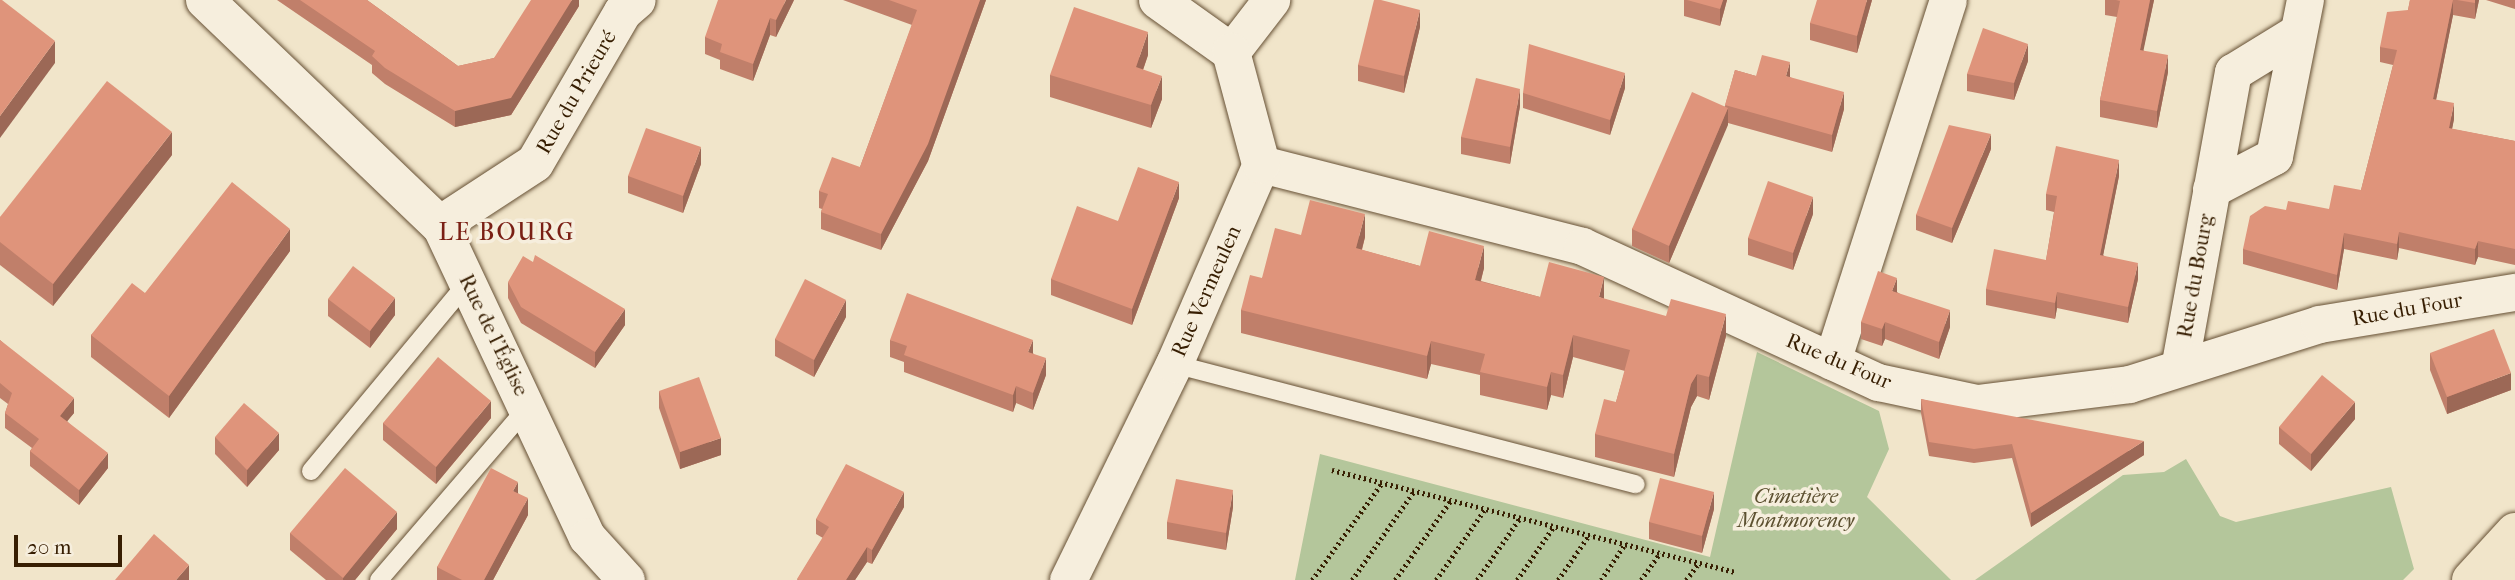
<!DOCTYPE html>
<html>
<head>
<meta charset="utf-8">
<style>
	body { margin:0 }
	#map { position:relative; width:2515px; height:580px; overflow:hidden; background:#f1e5ca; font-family:"IM FELL French Canon",serif }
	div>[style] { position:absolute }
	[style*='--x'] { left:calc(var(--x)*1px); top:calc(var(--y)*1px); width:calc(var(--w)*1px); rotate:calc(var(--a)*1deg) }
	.green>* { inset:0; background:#b4c69b }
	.path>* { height:4.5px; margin-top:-2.25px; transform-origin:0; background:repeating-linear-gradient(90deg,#371e02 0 2px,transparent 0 5.5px) }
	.roads { filter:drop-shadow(0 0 2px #665034) drop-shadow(0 0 2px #665034) }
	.lane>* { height:18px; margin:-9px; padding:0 9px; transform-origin:9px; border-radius:9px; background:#f6eedd }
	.street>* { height:37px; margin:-18.5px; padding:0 18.5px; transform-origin:18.5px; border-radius:18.5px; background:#f6eedd }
	.secondary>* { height:38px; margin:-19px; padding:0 19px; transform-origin:19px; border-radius:19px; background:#f6eedd }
	.primary>* { height:38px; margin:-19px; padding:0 19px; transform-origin:19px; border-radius:19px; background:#f1e5ca }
	.wall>* { inset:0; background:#c07f6a }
	.shaded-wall>* { inset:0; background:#9c6856 }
	.building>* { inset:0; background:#df947b }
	span { translate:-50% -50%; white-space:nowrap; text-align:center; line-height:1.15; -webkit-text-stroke:7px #f6eedd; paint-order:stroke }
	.street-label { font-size:21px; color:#371e02 }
	.park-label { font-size:21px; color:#5c5030; font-style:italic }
	.quarter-label { font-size:24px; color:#7a1f14; letter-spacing:2px }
	.scale { position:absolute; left:14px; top:535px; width:108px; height:32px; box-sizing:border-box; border:4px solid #371e02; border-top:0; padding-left:9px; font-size:21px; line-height:24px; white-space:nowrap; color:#371e02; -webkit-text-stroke:5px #f6eedd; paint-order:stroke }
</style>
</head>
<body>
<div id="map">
	<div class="green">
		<i style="clip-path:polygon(1757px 352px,1879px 411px,1889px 449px,1867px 497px,1951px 580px,1295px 580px,1320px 454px,1710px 557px)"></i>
		<i style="clip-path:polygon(2186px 459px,2220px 516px,2236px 522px,2391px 487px,2414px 569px,2403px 580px,1975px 580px,2123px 475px,2164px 472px)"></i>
	</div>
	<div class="path">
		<i style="--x:1332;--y:470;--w:415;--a:14.2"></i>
		<i style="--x:1312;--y:580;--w:120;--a:-54.2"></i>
		<i style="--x:1352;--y:580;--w:108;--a:-55.1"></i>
		<i style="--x:1395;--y:580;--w:98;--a:-55"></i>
		<i style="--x:1436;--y:580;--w:86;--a:-55.4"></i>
		<i style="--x:1477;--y:580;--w:75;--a:-55.3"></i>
		<i style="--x:1517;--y:580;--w:65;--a:-55.6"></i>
		<i style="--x:1558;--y:580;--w:55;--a:-55.4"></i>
		<i style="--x:1601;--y:580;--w:43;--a:-56.3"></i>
		<i style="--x:1641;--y:580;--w:33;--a:-55"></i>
		<i style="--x:1686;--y:580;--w:21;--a:-53"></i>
	</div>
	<div class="roads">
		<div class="lane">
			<i style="--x:1174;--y:364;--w:477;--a:14.6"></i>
			<i style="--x:311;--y:471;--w:246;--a:-50.3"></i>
			<i style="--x:379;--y:580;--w:228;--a:-49.3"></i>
		</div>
		<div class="street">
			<i style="--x:1231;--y:52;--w:66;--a:-52.4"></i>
			<i style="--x:2211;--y:189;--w:71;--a:-27.6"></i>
			<i style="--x:2274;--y:156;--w:159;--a:-78.8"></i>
			<i style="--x:440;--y:225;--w:345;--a:64.8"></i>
			<i style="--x:587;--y:537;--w:58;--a:47.8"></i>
			<i style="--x:1832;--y:361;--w:379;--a:-72.2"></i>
			<i style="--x:2180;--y:363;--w:296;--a:-79.7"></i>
			<i style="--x:2233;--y:72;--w:76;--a:-31.6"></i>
			<i style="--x:1068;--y:580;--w:241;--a:-63.9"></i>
			<i style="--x:1174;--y:364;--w:218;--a:-66.5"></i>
			<i style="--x:1261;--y:164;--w:331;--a:14.3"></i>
			<i style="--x:1582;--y:246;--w:326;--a:24.7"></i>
			<i style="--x:1878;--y:382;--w:101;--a:12"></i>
			<i style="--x:1977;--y:403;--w:153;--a:-7.1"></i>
			<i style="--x:2129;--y:384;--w:199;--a:-17.5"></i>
			<i style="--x:2319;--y:324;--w:199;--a:-9.3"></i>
		</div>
		<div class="secondary">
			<i style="--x:205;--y:0;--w:325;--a:43.8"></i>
			<i style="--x:440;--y:225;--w:113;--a:-33.1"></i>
			<i style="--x:535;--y:163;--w:175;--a:-59.8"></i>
			<i style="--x:623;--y:12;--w:18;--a:-41"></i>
			<i style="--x:1158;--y:0;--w:90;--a:35.5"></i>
			<i style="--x:1231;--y:52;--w:116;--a:75"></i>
		</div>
		<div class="primary">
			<i style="--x:2471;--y:580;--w:65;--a:-47.5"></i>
			<i style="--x:2512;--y:580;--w:4;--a:-45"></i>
		</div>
	</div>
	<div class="wall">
		<i style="clip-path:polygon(277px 0,367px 0,458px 66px,494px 58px,579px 0,579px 6px,511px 115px,455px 127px,385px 84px,372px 73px,372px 65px)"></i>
		<i style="clip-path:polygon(794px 0,776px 37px,770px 35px,753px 81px,720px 69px,720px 60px,705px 54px,705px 37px)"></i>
		<i style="clip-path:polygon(843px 0,986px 0,928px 161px,881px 250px,821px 229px,821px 212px,822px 209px,819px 208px,819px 191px,860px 167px,912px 25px)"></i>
		<i style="clip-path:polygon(1684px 0,1727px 0,1720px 26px,1684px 16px)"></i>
		<i style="clip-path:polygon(1872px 0,1857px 53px,1810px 40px,1810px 23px)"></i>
		<i style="clip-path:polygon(2105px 0,2154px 0,2143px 50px,2168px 72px,2157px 128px,2100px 117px,2100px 100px,2117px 17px,2105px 15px)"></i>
		<i style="clip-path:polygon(2410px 0,2479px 0,2475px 19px,2453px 15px,2436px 100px,2454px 119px,2452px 129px,2515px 141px,2515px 265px,2478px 257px,2475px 265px,2399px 248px,2397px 260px,2344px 249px,2337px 290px,2243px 264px,2243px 249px,2286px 210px,2329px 209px,2361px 190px,2393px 65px,2380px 62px,2380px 47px,2408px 10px)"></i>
		<i style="clip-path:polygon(2486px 0,2515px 0,2515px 9px)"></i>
		<i style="clip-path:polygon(1420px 27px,1404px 93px,1358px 81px,1358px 65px)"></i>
		<i style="clip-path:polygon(1148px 55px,1143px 70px,1162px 99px,1151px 128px,1050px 97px,1050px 75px)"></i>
		<i style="clip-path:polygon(2028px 61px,2014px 100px,1967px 91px,1967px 74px)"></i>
		<i style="clip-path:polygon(1735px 70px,1756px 76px,1790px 77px,1844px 109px,1832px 152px,1728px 123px,1669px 263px,1632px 246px,1632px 229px,1725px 106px)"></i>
		<i style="clip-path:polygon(1625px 88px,1610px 135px,1523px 108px,1523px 93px)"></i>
		<i style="clip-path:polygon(1520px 106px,1510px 164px,1461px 154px,1461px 137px)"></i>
		<i style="clip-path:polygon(1991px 149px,1952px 243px,1916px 230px,1916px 215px)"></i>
		<i style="clip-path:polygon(172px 155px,53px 306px,0 265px,0 217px)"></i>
		<i style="clip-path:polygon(701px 164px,683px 213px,628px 193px,628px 176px)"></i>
		<i style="clip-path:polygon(2119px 176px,2103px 255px,2138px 279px,2128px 323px,2057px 308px,2055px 319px,1986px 305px,1986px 289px,2046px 260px,2054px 212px,2046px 210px,2046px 194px)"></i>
		<i style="clip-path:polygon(1179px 198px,1132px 325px,1051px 295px,1051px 279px,1118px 221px)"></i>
		<i style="clip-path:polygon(1813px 214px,1793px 270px,1748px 255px,1748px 238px)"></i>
		<i style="clip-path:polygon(1301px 235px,1365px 237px,1362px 250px,1420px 266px,1484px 268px,1481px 281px,1540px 297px,1604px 299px,1726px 336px,1709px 400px,1697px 396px,1691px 407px,1674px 477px,1595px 457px,1595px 434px,1616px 402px,1625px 371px,1573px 357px,1563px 398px,1551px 395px,1547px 410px,1480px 395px,1480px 375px,1431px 364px,1427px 379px,1241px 333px,1241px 310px,1262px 278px)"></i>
		<i style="clip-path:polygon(290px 251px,169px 418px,91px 357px,91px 335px,145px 293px)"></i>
		<i style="clip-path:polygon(508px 282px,625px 325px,595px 368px,521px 323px,508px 298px)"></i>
		<i style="clip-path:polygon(1897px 292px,1950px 327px,1939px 359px,1885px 339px,1882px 346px,1861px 339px,1861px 322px)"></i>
		<i style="clip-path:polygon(328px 299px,395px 315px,370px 348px,328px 316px)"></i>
		<i style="clip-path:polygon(846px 317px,814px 377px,775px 356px,775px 339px)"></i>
		<i style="clip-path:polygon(0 340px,74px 413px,67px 421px,108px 468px,79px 505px,30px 466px,30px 451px,32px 448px,5px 428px,5px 413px,8px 404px,0 398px)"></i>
		<i style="clip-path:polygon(890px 340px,1033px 353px,1046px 375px,1033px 410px,1016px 403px,1013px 412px,904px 372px,904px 362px,890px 357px)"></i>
		<i style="clip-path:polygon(2430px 353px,2511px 390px,2447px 414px,2430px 370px)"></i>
		<i style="clip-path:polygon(659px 391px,721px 455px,680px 469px,659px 408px)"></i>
		<i style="clip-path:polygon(1921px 399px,2144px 455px,2031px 527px,2012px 458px,1974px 463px,1929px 456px,1921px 413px)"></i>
		<i style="clip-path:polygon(491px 418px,436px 484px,383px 440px,383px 423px)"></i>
		<i style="clip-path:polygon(2355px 419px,2311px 471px,2279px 444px,2279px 427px)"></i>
		<i style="clip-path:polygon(215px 437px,279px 450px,247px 487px,215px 454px)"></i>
		<i style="clip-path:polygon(518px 493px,528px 515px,493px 580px,437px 580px,437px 567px)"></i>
		<i style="clip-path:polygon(904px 507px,872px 564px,867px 562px,855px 580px,797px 580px,823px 538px,816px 534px,816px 519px)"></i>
		<i style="clip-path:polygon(1233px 507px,1226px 550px,1167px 539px,1167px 522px)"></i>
		<i style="clip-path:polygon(1714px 509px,1702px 553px,1649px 539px,1649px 522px)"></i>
		<i style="clip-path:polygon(397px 529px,355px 580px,326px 580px,290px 550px,290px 533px)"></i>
	</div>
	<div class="shaded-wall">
		<i style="clip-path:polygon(572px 0,579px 0,579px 6px,511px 115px,455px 127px,455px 111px)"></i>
		<i style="clip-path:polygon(786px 0,794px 0,776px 37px,776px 20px)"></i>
		<i style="clip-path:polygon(980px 0,986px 0,928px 161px,881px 250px,881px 234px)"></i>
		<i style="clip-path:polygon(1723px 0,1727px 0,1720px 26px,1720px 9px)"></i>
		<i style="clip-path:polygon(1867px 0,1872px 0,1857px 53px,1857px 36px)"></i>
		<i style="clip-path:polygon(2150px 0,2154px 0,2140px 67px,2140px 50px)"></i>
		<i style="clip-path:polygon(2453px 0,2453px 15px,2433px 115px,2433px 99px)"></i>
		<i style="clip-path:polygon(2475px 0,2479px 0,2475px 19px)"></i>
		<i style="clip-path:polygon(1420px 10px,1420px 27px,1404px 93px,1404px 76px)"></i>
		<i style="clip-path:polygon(770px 18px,770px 35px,753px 81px,753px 64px)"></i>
		<i style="clip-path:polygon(1148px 32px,1148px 55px,1136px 90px,1136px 67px)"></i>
		<i style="clip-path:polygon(55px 41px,55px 63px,0 138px,0 116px)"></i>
		<i style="clip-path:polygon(2028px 44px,2028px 61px,2014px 100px,2014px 83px)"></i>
		<i style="clip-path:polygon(2168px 55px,2168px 72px,2157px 128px,2157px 111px)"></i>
		<i style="clip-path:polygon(1790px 62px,1790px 79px,1786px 76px)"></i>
		<i style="clip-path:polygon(1625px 73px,1625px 88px,1610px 135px,1610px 120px)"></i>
		<i style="clip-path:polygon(1162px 76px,1162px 99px,1151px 128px,1151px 105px)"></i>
		<i style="clip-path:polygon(1520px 89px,1520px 106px,1510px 164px,1510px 147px)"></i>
		<i style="clip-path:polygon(1844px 92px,1844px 109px,1832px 152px,1832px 135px)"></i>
		<i style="clip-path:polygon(2454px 103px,2454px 119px,2449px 144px,2449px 128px)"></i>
		<i style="clip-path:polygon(1728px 108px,1728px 125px,1669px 263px,1669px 246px)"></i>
		<i style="clip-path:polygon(172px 132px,172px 155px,53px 306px,53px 284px)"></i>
		<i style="clip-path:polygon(1991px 134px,1991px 149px,1952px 243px,1952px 228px)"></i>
		<i style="clip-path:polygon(701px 147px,701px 164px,683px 213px,683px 196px)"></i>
		<i style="clip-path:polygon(2119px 160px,2119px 176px,2100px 271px,2100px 255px)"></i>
		<i style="clip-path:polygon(1179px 182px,1179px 198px,1132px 325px,1132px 309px)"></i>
		<i style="clip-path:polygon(1813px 197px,1813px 214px,1793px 270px,1793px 253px)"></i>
		<i style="clip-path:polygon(1365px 214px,1365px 237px,1356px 271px,1356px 248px)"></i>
		<i style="clip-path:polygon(290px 229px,290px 251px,169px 418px,169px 396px)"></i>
		<i style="clip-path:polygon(2399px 232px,2399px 248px,2397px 260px,2397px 244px)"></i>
		<i style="clip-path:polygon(2344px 233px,2344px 249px,2337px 290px,2337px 275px)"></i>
		<i style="clip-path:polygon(2478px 241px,2478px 257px,2475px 265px,2475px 249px)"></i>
		<i style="clip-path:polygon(1484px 246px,1484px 268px,1475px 302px,1475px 280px)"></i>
		<i style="clip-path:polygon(2138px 263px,2138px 279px,2128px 323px,2128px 307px)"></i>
		<i style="clip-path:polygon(1604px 277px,1604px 299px,1599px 297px)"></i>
		<i style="clip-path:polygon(1897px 278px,1897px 295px,1892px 291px)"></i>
		<i style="clip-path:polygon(2057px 292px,2057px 308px,2055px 319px,2055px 303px)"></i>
		<i style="clip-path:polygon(395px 298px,395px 315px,370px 348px,370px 331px)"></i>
		<i style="clip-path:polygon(846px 300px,846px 317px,814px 377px,814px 360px)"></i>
		<i style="clip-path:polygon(625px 309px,625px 325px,595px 368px,595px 352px)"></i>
		<i style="clip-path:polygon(1950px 310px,1950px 327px,1939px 359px,1939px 342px)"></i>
		<i style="clip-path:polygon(1726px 314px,1726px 336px,1709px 400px,1709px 377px)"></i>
		<i style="clip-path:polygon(1885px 322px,1885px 339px,1882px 346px,1882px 329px)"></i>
		<i style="clip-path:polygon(1573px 335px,1573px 357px,1563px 398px,1563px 375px)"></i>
		<i style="clip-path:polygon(1033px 340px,1033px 356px,1028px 352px)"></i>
		<i style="clip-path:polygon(1431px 341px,1431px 364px,1427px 379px,1427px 356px)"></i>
		<i style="clip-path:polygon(1046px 358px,1046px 375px,1033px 410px,1033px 393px)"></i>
		<i style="clip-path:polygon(1551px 372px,1551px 395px,1547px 410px,1547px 387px)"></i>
		<i style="clip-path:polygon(2511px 373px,2511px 390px,2447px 414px,2447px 397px)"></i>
		<i style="clip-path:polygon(1697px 374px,1697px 396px,1691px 407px,1674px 477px,1674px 454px,1691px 384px)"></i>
		<i style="clip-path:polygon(1016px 386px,1016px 403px,1013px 412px,1013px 395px)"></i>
		<i style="clip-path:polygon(74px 398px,74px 413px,60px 430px,60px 416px)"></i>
		<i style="clip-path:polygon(491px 401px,491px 418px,436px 484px,436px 467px)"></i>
		<i style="clip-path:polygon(2355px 402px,2355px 419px,2311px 471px,2311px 454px)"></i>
		<i style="clip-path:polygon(279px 433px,279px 450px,247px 487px,247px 470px)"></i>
		<i style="clip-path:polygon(721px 438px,721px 455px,680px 469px,680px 452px)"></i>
		<i style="clip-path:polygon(2144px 441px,2144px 455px,2031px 527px,2031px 513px)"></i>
		<i style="clip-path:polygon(108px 453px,108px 468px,79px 505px,79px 490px)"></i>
		<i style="clip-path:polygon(518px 482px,518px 499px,513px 491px)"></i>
		<i style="clip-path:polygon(1233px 490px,1233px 507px,1226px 550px,1226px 533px)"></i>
		<i style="clip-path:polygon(904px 492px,904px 507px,872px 564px,872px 550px)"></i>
		<i style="clip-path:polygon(1714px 492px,1714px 509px,1702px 553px,1702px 536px)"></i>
		<i style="clip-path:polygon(528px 498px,528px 515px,493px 580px,484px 580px)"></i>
		<i style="clip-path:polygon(397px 512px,397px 529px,355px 580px,343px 580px,343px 578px)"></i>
		<i style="clip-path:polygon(867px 547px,867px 562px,855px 580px,846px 580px)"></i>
		<i style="clip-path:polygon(189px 565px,189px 580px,176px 580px)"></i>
	</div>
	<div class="building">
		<i style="clip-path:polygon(0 0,2px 0,55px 41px,0 116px)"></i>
		<i style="clip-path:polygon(300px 0,367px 0,458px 66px,494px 58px,531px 0,572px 0,511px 98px,455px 111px,385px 68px,372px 56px,375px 51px)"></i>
		<i style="clip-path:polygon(718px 0,786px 0,776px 20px,770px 18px,753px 64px,720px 52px,722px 44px,705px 37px)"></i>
		<i style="clip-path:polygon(889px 0,980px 0,928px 144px,881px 234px,821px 212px,828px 194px,819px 191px,832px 157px,860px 167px,917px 10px)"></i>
		<i style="clip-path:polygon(1374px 0,1381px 0,1420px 10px,1404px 76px,1358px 65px)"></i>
		<i style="clip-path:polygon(1687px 0,1723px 0,1720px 9px)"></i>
		<i style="clip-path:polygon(1817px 0,1867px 0,1857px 36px,1810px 23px)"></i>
		<i style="clip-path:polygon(2116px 0,2150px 0,2140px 50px,2168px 55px,2157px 111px,2100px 100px,2120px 1px)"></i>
		<i style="clip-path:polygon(2410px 0,2453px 0,2433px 99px,2454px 103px,2449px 128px,2515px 141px,2515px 249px,2478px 241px,2475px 249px,2399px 232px,2397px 244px,2344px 233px,2337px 275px,2243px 249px,2250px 216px,2265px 206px,2286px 210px,2288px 201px,2329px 209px,2334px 185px,2361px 190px,2397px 50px,2380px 47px,2387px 12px,2408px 10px)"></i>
		<i style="clip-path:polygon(2457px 0,2475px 0,2475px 3px)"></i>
		<i style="clip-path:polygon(1074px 7px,1148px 32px,1136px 67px,1162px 76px,1151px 105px,1050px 75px)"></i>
		<i style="clip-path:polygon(1983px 28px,2028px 44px,2014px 83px,1967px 74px)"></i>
		<i style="clip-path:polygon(1529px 44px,1625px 73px,1610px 120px,1523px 93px)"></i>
		<i style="clip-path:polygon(1762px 55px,1790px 62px,1786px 76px,1844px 92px,1832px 135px,1725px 105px,1735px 70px,1756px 76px)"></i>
		<i style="clip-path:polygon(1476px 78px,1520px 89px,1510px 147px,1461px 137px)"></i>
		<i style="clip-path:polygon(107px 81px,172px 132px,53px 284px,0 242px,0 217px)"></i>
		<i style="clip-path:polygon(1692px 92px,1728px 108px,1669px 246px,1632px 229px)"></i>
		<i style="clip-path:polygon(1949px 125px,1991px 134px,1952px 228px,1916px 215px)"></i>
		<i style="clip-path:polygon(646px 128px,701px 147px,683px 196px,628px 176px)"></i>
		<i style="clip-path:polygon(2056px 146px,2119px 160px,2100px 255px,2138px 263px,2128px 307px,2057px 292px,2055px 303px,1986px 289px,1994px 249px,2046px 260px,2057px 196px,2046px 194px)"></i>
		<i style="clip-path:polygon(1138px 167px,1179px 182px,1132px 309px,1051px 279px,1077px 206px,1118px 221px)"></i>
		<i style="clip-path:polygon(1768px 181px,1813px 197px,1793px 253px,1748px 238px)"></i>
		<i style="clip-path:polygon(232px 182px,290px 229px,169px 396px,91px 335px,132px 283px,145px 293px)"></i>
		<i style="clip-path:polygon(1310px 200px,1365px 214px,1356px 248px,1420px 266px,1429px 231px,1484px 246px,1475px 280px,1540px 297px,1549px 262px,1604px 277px,1599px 297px,1666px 316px,1671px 299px,1726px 314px,1709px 377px,1697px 374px,1691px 384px,1674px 454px,1595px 434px,1604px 399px,1616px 402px,1630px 350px,1573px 335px,1563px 375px,1551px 372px,1547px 387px,1480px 372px,1485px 354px,1431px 341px,1427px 356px,1241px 310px,1250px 275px,1262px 278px,1275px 228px,1301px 235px)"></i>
		<i style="clip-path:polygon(535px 255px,625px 309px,595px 352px,521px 307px,508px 282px,523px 256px,533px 262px)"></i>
		<i style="clip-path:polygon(353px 266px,395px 298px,370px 331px,328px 299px)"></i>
		<i style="clip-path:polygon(1878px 271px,1897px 278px,1892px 291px,1950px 310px,1939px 342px,1885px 322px,1882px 329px,1861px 322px)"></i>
		<i style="clip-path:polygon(805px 279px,846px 300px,814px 360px,775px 339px)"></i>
		<i style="clip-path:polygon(907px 293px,1033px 340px,1028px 352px,1046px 358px,1033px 393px,1016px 386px,1013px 395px,904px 355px,907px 346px,890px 340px)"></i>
		<i style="clip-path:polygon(2494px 329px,2511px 373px,2447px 397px,2430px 353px)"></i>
		<i style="clip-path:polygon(0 340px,74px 398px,60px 416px,108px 453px,79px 490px,30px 451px,39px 439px,5px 413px,12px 393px,0 383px)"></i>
		<i style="clip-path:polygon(438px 357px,491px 401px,436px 467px,383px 423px)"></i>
		<i style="clip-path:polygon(2322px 375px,2355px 402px,2311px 454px,2279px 427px)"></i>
		<i style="clip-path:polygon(699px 377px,721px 438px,680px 452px,659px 391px)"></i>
		<i style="clip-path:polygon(1921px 399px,2144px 441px,2031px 513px,2012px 444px,1974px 449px,1929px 442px)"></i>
		<i style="clip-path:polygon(244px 403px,279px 433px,247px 470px,215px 437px)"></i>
		<i style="clip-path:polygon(846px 464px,904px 492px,872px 550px,867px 547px,846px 580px,799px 580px,797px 579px,829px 527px,816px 519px)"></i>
		<i style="clip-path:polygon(345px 468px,397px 512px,343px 578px,290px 533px)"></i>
		<i style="clip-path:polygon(491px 468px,518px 482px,513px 491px,528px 498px,484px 580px,462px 580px,437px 567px)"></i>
		<i style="clip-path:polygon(1660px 478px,1714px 492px,1702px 536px,1649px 522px)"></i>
		<i style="clip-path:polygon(1176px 479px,1233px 490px,1226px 533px,1167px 522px)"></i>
		<i style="clip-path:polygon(154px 534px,189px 565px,176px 580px,115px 580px)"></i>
	</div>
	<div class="street-label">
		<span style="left:576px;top:92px;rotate:-60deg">Rue du Prieuré</span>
		<span style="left:2195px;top:276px;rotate:-80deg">Rue du Bourg</span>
		<span style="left:1206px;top:291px;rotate:-66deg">Rue Vermeulen</span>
		<span style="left:2407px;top:309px;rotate:-10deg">Rue du Four</span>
		<span style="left:494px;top:335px;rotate:64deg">Rue de l'Église</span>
		<span style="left:1839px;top:361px;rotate:23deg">Rue du Four</span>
	</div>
	<div class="park-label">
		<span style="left:1796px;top:508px">Cimetière<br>Montmorency</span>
	</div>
	<div class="quarter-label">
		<span style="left:507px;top:233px">LE BOURG</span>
	</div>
	<div class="scale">20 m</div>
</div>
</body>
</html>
